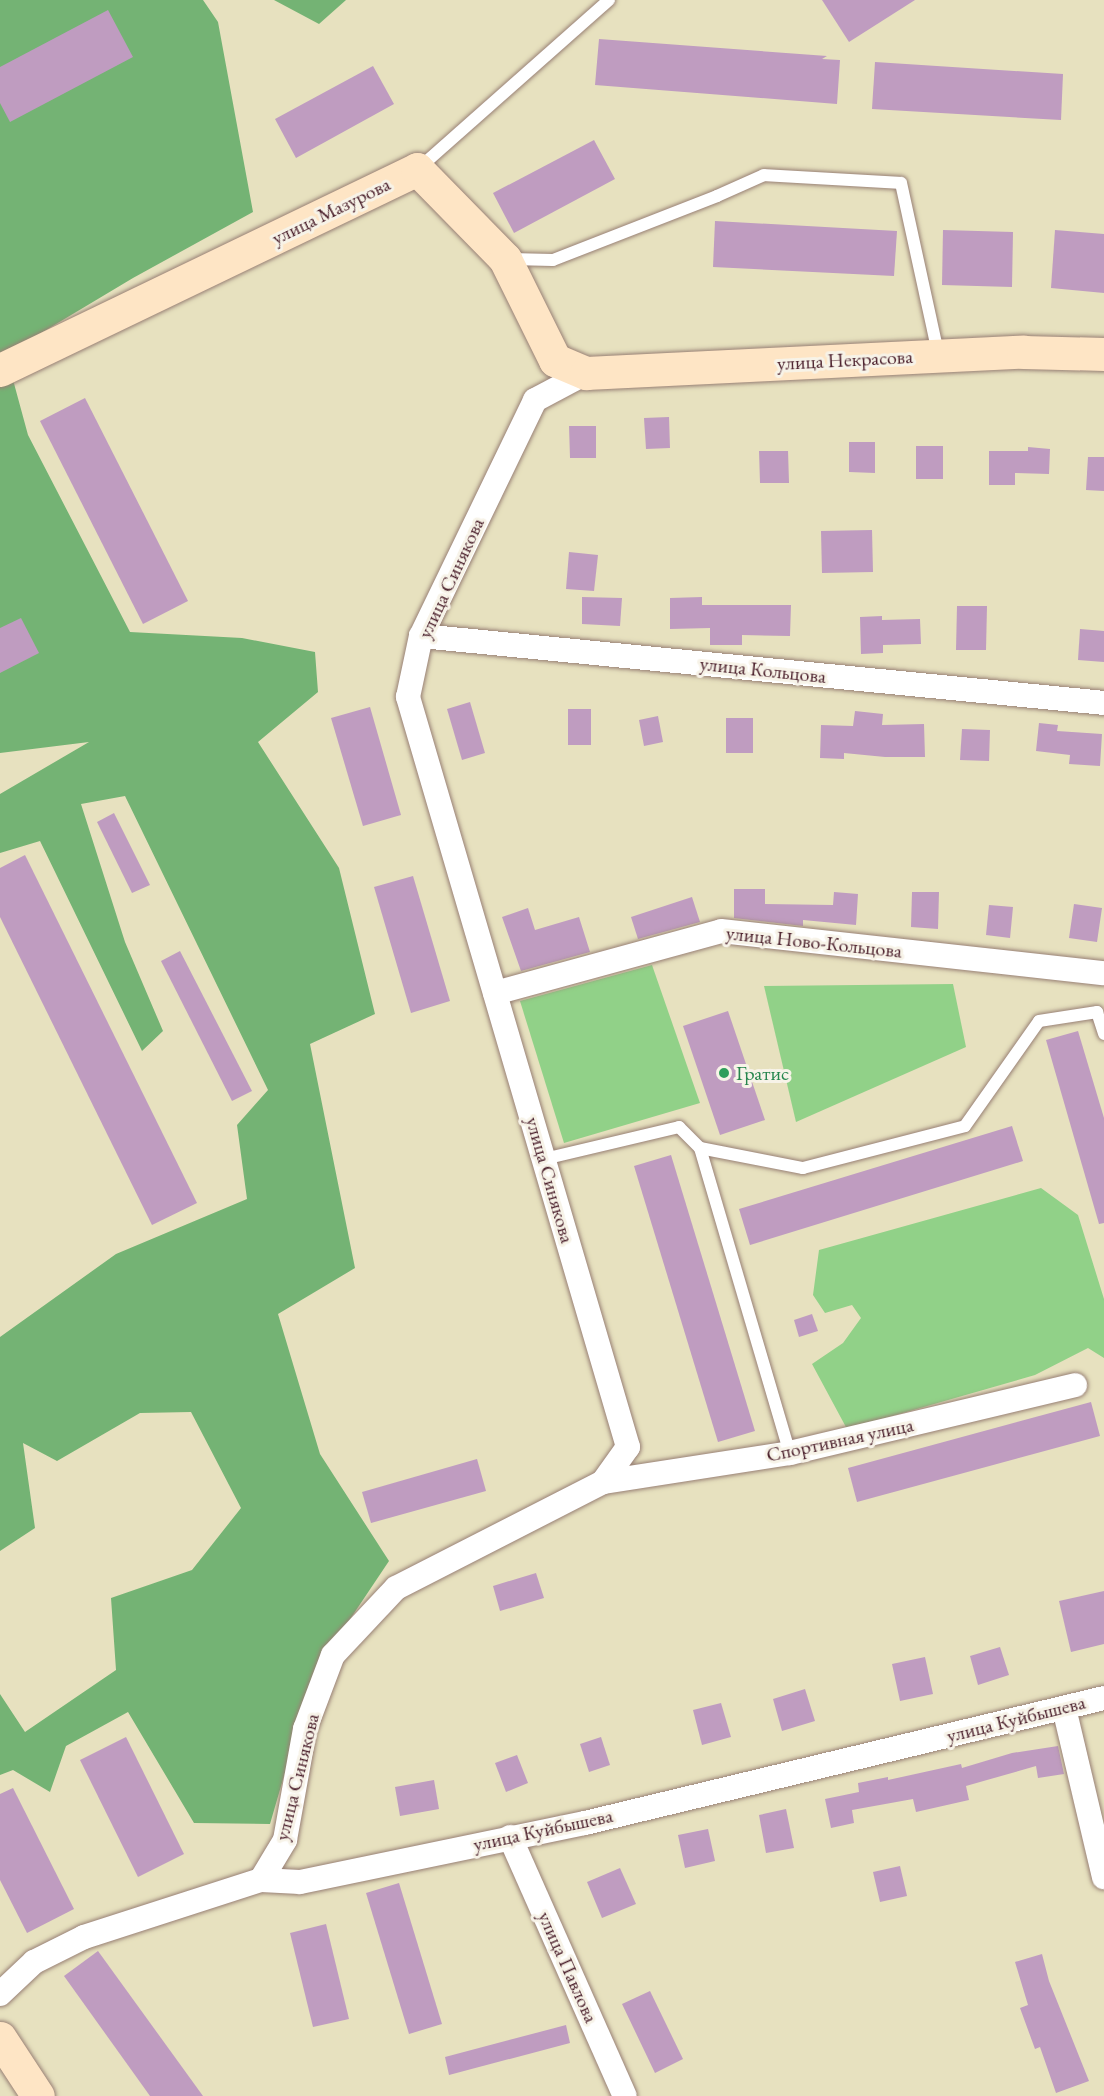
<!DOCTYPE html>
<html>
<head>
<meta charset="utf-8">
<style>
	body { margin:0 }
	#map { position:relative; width:1104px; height:2096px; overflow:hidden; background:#e7e1bf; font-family:"EB Garamond",serif }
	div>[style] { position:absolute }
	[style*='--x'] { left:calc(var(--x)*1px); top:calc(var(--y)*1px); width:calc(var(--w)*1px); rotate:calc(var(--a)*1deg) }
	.green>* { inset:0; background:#91d188 }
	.forest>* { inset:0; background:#74b374 }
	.building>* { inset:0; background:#bf9cc0 }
	.roads { filter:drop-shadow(0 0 2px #988075) drop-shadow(0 0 2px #988075) }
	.lane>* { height:12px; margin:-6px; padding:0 6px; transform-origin:6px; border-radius:6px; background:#fff }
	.street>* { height:24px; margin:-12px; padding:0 12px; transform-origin:12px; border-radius:12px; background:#fff }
	.secondary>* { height:33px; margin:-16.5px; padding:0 16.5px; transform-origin:16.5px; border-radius:16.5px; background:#fee5c5 }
	.dots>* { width:16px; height:16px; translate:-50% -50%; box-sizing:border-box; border:3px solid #f7f3e8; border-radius:50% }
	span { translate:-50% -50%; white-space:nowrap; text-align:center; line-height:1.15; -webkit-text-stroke:6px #f7f3e8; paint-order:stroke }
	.street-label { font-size:20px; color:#4a1f2b }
	.leisure-label { font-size:20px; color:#27864d }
	.left { translate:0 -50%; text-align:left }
</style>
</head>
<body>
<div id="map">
	<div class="green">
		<i style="clip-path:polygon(652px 965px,700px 1103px,564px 1143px,520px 1001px)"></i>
		<i style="clip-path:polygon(953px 984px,966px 1047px,796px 1122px,764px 986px)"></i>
		<i style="clip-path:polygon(1041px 1188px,1078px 1215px,1104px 1299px,1104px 1358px,1088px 1348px,1035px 1375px,847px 1429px,812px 1364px,843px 1343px,861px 1318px,852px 1305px,825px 1313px,813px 1295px,819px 1250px)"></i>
	</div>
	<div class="forest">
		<i style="clip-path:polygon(0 0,203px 0,218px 22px,253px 212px,133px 278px,6px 354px,28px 435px,130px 632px,242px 638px,315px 652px,318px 692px,258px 742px,339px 868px,375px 1014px,310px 1044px,355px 1268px,278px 1314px,320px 1454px,389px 1561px,314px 1673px,270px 1824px,194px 1823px,128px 1712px,66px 1746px,50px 1792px,13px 1770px,0 1775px,0 1694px,25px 1732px,116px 1670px,111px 1598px,192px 1570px,241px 1508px,191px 1412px,140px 1413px,57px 1461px,23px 1443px,35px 1528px,0 1551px,0 1337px,116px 1254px,247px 1199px,237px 1125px,268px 1090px,125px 796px,81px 804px,125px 942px,163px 1031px,142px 1051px,40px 841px,0 853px,0 794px,89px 742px,0 753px)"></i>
		<i style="clip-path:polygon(274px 0,346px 0,319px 24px)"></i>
	</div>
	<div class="building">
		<i style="clip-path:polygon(822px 0,915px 0,849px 42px)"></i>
		<i style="clip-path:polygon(108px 10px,133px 57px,10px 122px,0 103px,0 67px)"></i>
		<i style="clip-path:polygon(599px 39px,827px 56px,822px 59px,840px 60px,837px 104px,595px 85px)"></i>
		<i style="clip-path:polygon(875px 62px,1063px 74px,1061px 120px,872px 109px)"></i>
		<i style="clip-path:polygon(373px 66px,394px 104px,296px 158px,275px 119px)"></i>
		<i style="clip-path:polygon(594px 140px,615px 179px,514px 233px,493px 193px)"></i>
		<i style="clip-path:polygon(715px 221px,897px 231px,894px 276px,713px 267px)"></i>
		<i style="clip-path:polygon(943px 230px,1013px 232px,1012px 287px,942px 285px)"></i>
		<i style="clip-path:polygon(1055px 230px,1104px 234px,1104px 293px,1051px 288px)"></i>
		<i style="clip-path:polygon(85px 398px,188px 601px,143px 624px,40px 421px)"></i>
		<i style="clip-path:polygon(669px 417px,670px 448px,646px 449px,644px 418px)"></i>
		<i style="clip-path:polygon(569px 426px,596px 426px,596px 458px,570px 458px)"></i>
		<i style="clip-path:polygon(849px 442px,875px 442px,875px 473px,849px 472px)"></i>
		<i style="clip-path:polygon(916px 446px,943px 446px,943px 479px,916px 479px)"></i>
		<i style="clip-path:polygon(1028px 447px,1050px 449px,1049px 474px,1015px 473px,1015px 485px,989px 485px,989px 451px,1028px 451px)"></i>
		<i style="clip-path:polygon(759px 451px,788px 451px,789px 483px,760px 483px)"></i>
		<i style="clip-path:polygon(1088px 457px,1104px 457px,1104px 491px,1086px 490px)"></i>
		<i style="clip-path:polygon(872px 530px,873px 572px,822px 573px,821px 531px)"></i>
		<i style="clip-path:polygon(569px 552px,598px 555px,594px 591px,566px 589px)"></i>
		<i style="clip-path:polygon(582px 597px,622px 598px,620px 626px,582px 624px)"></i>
		<i style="clip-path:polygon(702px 597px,702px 605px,791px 605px,790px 636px,742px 635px,742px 645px,710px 645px,710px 628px,670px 629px,670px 598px)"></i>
		<i style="clip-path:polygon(957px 606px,987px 606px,986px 650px,956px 650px)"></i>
		<i style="clip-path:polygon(882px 616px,882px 620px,920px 619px,921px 644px,883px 645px,883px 653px,861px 654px,860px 617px)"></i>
		<i style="clip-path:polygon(21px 618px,39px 653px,0 673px,0 628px)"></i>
		<i style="clip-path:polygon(1080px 629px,1104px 631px,1104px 662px,1078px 660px)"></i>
		<i style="clip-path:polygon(470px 702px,485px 753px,462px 760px,447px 709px)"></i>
		<i style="clip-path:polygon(370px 707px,401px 815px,363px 826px,331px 718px)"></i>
		<i style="clip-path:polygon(568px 709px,591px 709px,591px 745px,568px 745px)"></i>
		<i style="clip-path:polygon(855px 711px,883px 714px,882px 725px,924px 724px,925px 757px,885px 757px,844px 753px,844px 759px,820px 758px,821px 725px,853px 726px)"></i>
		<i style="clip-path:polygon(658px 716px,663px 742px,644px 746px,639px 720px)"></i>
		<i style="clip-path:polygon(726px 718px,753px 718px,753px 753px,726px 753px)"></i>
		<i style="clip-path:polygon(1039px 723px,1058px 725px,1057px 731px,1102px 734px,1100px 766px,1069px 764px,1070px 755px,1036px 751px)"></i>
		<i style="clip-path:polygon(962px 729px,990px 730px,989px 761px,960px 760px)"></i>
		<i style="clip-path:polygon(114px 813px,150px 885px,132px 893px,97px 822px)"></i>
		<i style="clip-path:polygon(25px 855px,197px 1203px,152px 1225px,0 917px,0 868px)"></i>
		<i style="clip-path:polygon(413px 876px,450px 1001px,411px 1013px,374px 887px)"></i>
		<i style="clip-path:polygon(734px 889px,765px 889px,765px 904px,833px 905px,834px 892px,858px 894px,856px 925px,803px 920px,803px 926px,734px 918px)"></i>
		<i style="clip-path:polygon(912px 892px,939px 892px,938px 929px,911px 927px)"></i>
		<i style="clip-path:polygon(692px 897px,700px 922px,638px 939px,631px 917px)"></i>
		<i style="clip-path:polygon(1074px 904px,1102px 908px,1097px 942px,1069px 938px)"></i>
		<i style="clip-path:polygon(989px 905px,1013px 907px,1010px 938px,986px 935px)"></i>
		<i style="clip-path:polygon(528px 908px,535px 930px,579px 917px,590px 952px,521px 971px,502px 917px)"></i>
		<i style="clip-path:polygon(180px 951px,252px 1091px,232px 1101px,161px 961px)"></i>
		<i style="clip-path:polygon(728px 1011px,765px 1120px,720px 1135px,683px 1026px)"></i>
		<i style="clip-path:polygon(1078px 1031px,1104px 1118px,1104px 1223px,1099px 1224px,1046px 1040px)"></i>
		<i style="clip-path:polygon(1012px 1126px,1023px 1161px,750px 1245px,739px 1209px)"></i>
		<i style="clip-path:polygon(671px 1155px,755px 1431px,718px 1442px,634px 1166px)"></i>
		<i style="clip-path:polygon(812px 1314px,818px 1331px,799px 1337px,794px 1320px)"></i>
		<i style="clip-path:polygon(1091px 1402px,1100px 1436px,857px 1502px,848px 1468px)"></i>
		<i style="clip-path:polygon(477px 1459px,486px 1491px,371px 1523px,362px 1492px)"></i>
		<i style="clip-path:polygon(536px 1573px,544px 1598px,500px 1611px,493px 1586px)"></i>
		<i style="clip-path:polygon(1104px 1591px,1104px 1644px,1071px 1652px,1059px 1601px)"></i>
		<i style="clip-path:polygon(1000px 1647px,1009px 1675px,978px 1685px,970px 1656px)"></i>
		<i style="clip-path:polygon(925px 1657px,933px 1694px,900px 1701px,892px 1664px)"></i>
		<i style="clip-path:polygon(805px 1689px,815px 1721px,782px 1731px,773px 1699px)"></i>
		<i style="clip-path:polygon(721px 1703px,731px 1737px,702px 1745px,693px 1710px)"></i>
		<i style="clip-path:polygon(126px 1737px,184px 1854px,138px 1877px,80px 1760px)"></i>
		<i style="clip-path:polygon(601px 1737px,610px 1765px,589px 1772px,580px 1744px)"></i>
		<i style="clip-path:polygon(1058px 1746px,1064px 1774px,1038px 1778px,1036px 1766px,966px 1786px,969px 1800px,916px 1812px,913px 1799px,852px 1810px,854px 1823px,831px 1828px,825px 1799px,859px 1792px,858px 1783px,888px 1777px,888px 1780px,961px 1764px,962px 1768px,1012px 1753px)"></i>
		<i style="clip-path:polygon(517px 1755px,528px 1783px,506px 1792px,495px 1763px)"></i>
		<i style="clip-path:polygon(434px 1780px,439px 1809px,400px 1816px,395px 1787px)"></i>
		<i style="clip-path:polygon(13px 1788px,74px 1909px,27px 1933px,0 1880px,0 1794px)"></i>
		<i style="clip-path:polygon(786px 1809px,794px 1848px,766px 1853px,759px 1815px)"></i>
		<i style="clip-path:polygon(708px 1829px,715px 1861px,685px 1868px,678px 1835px)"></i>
		<i style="clip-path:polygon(900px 1866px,907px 1896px,880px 1902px,873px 1872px)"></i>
		<i style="clip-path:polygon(620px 1868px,636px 1904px,602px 1918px,587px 1882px)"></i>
		<i style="clip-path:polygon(399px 1883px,442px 2024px,409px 2034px,366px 1893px)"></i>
		<i style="clip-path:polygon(326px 1924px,349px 2019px,313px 2027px,290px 1933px)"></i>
		<i style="clip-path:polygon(98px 1951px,203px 2096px,150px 2096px,64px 1976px)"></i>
		<i style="clip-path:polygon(1042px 1954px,1049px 1981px,1089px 2081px,1056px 2093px,1040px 2047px,1035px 2049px,1020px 2008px,1028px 2005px,1015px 1962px)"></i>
		<i style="clip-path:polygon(650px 1991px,683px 2059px,655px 2073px,622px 2004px)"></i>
		<i style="clip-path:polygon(566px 2025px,570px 2043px,449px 2075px,445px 2057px)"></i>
	</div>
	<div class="roads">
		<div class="lane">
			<i style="--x:418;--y:169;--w:255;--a:-41.5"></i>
			<i style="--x:510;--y:259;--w:43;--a:1.3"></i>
			<i style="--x:553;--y:260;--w:176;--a:-21.3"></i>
			<i style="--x:717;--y:196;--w:51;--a:-24.1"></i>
			<i style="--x:764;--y:175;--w:137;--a:3.3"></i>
			<i style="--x:901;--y:183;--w:174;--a:77.7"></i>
			<i style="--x:700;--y:1148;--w:318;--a:73.6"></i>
			<i style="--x:544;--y:1159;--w:139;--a:-13.3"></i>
			<i style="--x:679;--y:1127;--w:30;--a:45"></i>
			<i style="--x:700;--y:1148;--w:105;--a:11"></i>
			<i style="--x:803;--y:1168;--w:167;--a:-14.5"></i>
			<i style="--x:965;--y:1126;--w:128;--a:-54.8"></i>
			<i style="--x:1039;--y:1021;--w:59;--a:-8.8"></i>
			<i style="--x:1097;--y:1012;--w:23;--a:72"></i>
		</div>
		<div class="street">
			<i style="--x:421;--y:636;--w:686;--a:5.6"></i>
			<i style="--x:495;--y:993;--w:234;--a:-15.3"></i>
			<i style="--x:721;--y:931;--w:385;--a:6.3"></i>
			<i style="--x:603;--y:1482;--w:189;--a:-8.8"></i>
			<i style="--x:790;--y:1453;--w:293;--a:-13.4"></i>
			<i style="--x:1064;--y:1708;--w:174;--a:76.7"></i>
			<i style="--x:510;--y:1837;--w:283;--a:66.1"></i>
			<i style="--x:261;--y:1880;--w:47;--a:-59"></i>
			<i style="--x:285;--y:1840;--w:113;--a:-79.8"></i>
			<i style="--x:305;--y:1729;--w:79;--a:-69.3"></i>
			<i style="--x:333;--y:1655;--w:92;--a:-46.8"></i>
			<i style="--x:396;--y:1588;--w:233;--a:-27.1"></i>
			<i style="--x:603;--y:1482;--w:43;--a:-54.5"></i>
			<i style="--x:628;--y:1447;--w:782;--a:-106.35"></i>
			<i style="--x:408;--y:697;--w:62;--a:-78"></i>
			<i style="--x:421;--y:636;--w:262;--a:-64.2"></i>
			<i style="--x:535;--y:400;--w:58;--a:-27.9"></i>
			<i style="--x:0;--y:1994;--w:47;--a:-43.3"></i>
			<i style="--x:34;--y:1962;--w:56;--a:-26.6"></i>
			<i style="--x:84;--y:1937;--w:186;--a:-17.9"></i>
			<i style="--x:261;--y:1880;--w:39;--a:3"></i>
			<i style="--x:300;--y:1882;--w:291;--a:-11.7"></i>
			<i style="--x:585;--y:1823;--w:534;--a:-13.54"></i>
		</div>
		<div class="secondary">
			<i style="--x:0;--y:370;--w:463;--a:-25.7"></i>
			<i style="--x:417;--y:169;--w:126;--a:45.6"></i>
			<i style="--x:505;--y:259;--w:113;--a:63.7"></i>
			<i style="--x:555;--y:360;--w:34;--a:23"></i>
			<i style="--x:586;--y:373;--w:438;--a:-2.8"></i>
			<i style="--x:1023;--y:352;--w:81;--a:1.4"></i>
			<i style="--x:0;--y:2038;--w:69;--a:56.8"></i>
		</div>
	</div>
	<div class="dots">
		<i style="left:724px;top:1073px;background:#2e9e5b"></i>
	</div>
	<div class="street-label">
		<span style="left:331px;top:211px;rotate:-26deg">улица Мазурова</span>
		<span style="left:845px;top:360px;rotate:-3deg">улица Некрасова</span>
		<span style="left:451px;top:578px;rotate:-65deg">улица Синякова</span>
		<span style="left:763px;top:670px;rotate:6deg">улица Кольцова</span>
		<span style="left:814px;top:942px;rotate:6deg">улица Ново-Кольцова</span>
		<span style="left:550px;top:1180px;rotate:74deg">улица Синякова</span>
		<span style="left:840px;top:1440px;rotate:-12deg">Спортивная улица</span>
		<span style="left:1016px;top:1719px;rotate:-14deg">улица Куйбышева</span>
		<span style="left:297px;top:1777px;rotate:-76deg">улица Синякова</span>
		<span style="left:543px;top:1830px;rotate:-12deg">улица Куйбышева</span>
		<span style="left:568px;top:1967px;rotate:66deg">улица Павлова</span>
	</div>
	<div class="leisure-label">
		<span class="left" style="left:736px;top:1073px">Гратис</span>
	</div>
</div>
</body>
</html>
